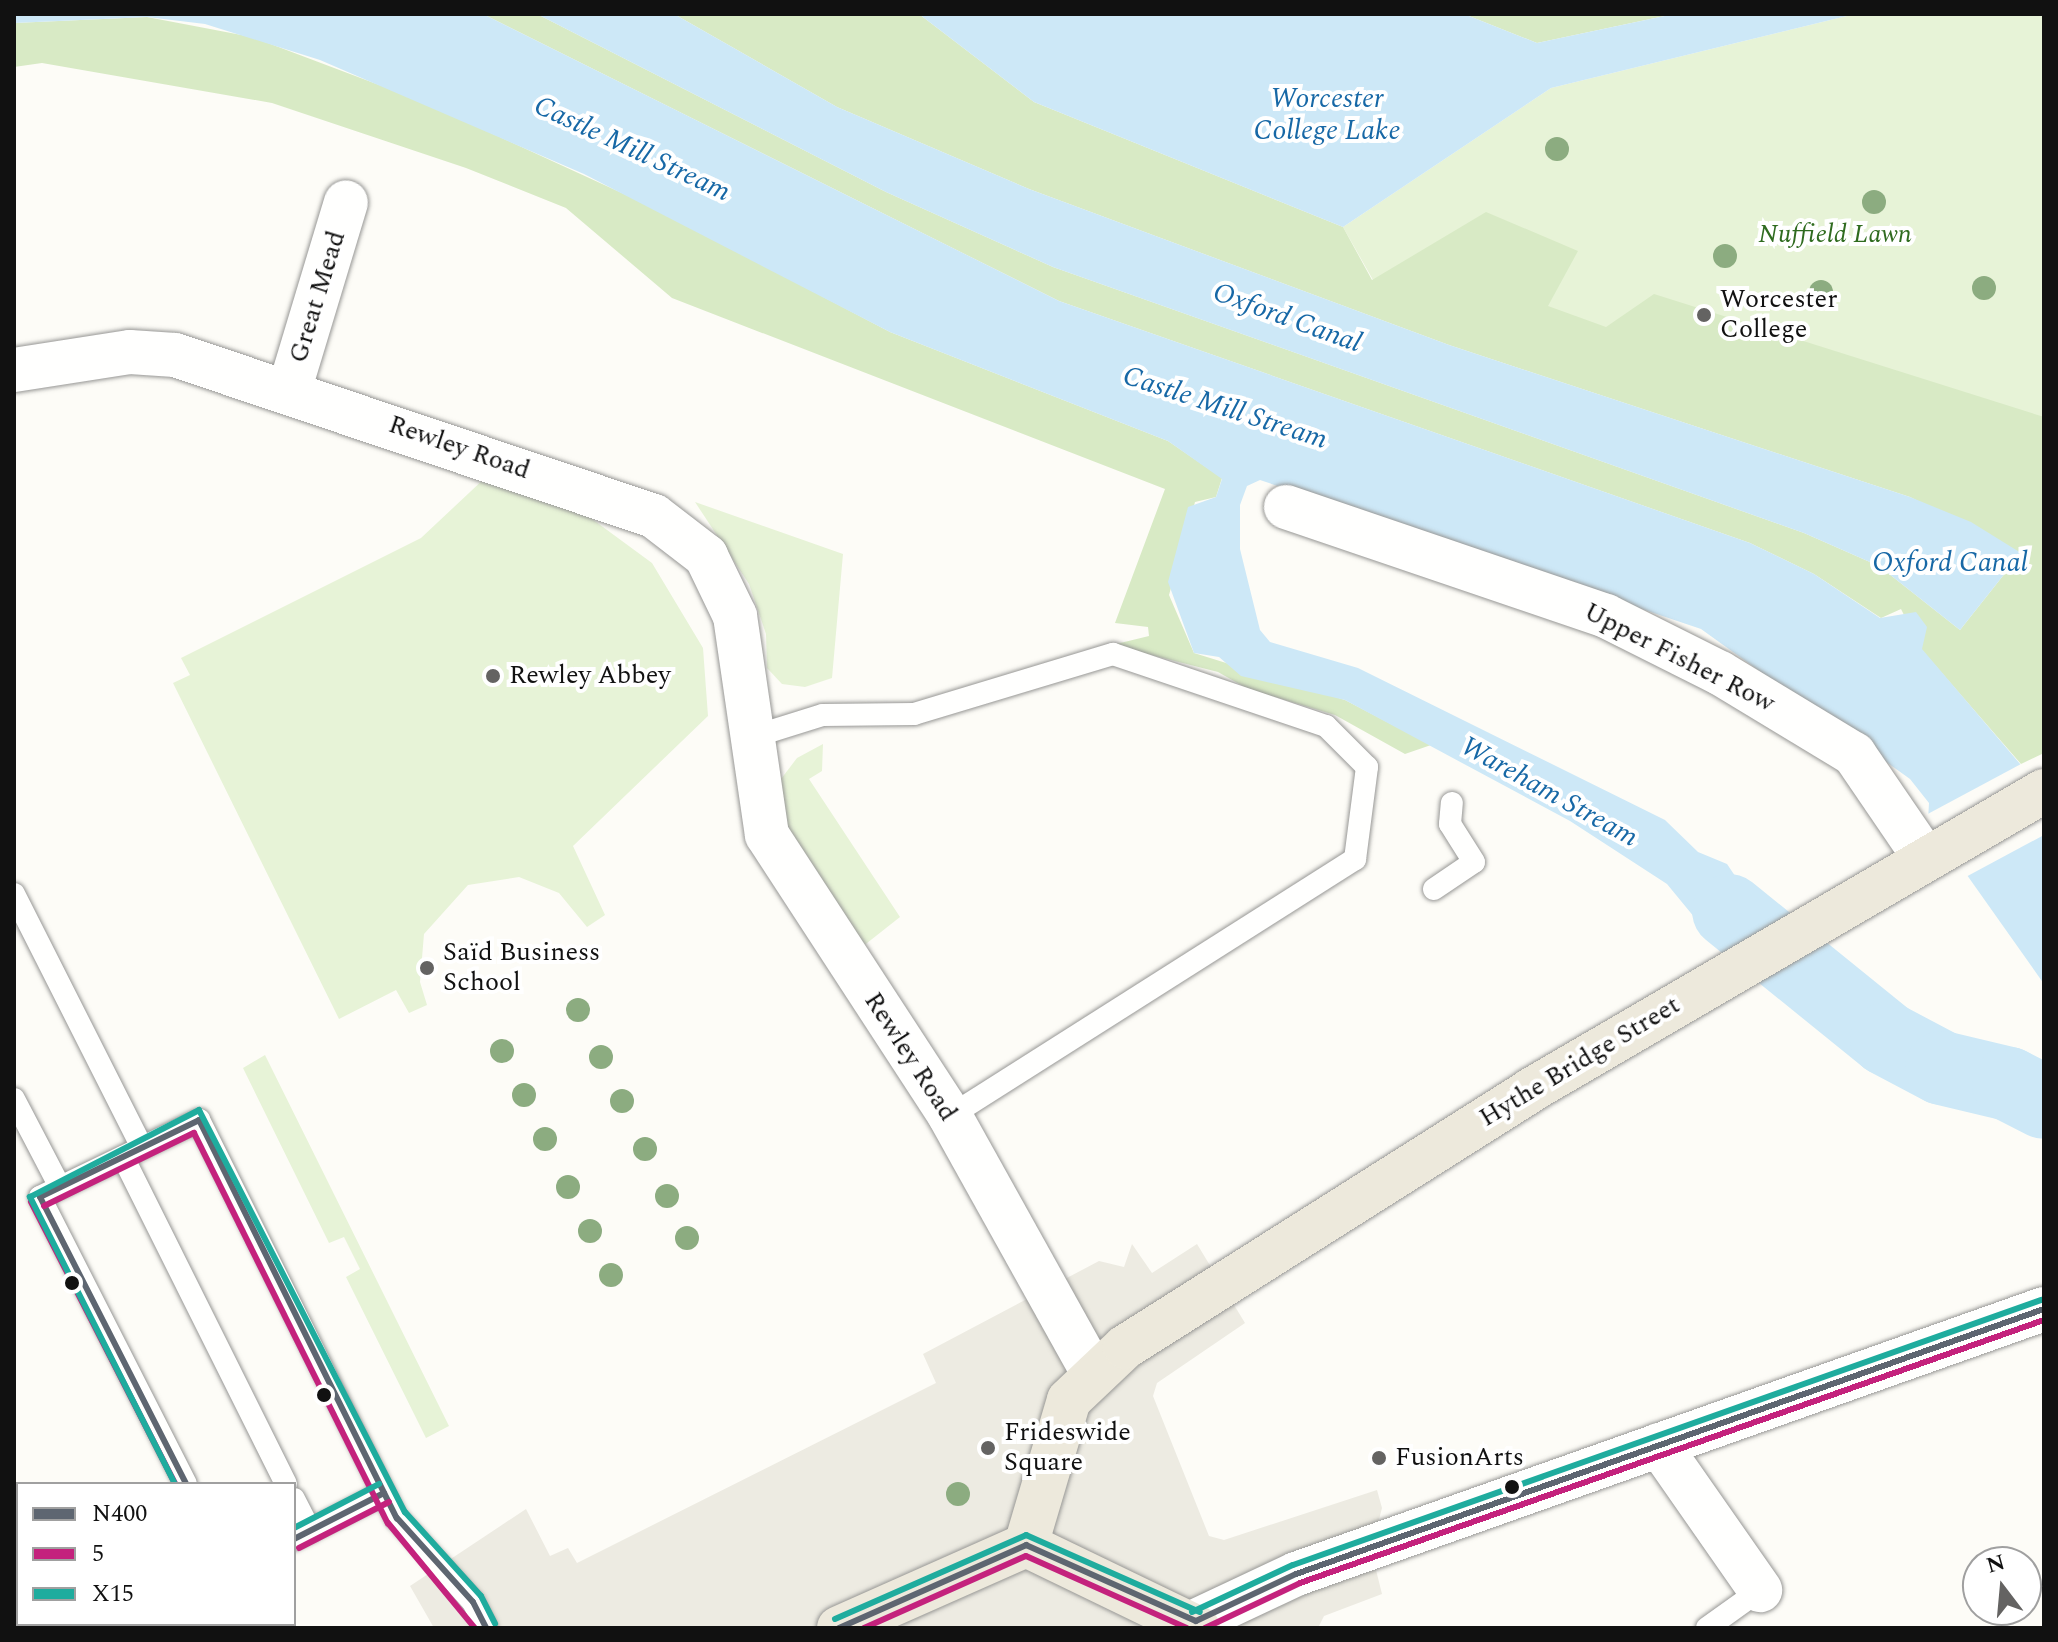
<!DOCTYPE html>
<html>
<head>
<meta charset="utf-8">
<style>
	body { margin:0 }
	#map { position:relative; width:2058px; height:1642px; overflow:hidden; background:#fdfcf7; font-family:Spectral,serif }
	div>[style] { position:absolute }
	[style*='--x'] { left:calc(var(--x)*1px); top:calc(var(--y)*1px); width:calc(var(--w)*1px); rotate:calc(var(--a)*1deg) }
	.green>* { inset:0; background:#e7f3d7 }
	.forest>* { inset:0; background:#d8eac5 }
	.plaza>* { inset:0; background:#edebe2 }
	.water>* { inset:0; background:#cde8f7 }
	.pier>* { inset:0; background:#fdfcf7 }
	.river>* { height:74px; margin:-37px; padding:0 37px; transform-origin:37px; border-radius:37px; background:#cde8f7 }
	.roads { filter:drop-shadow(0 0 2px #979795) drop-shadow(0 0 2px #979795) }
	.service>* { height:22px; margin:-11px; padding:0 11px; transform-origin:11px; border-radius:11px; background:#fffffe }
	.minor>* { height:44px; margin:-22px; padding:0 22px; transform-origin:22px; border-radius:22px; background:#fffffe }
	.primary>* { height:44px; margin:-22px; padding:0 22px; transform-origin:22px; border-radius:22px; background:#ede9dc }
	.bus-1>* { height:6px; margin:-3px; padding:0 3px; transform-origin:3px; border-radius:3px; background:#5e6671 }
	.bus-2>* { height:6px; margin:-3px; padding:0 3px; transform-origin:3px; border-radius:3px; background:#c4227d }
	.bus-3>* { height:6px; margin:-3px; padding:0 3px; transform-origin:3px; border-radius:3px; background:#1fac9e }
	.trees>* { width:24px; height:24px; margin:-12px; border-radius:50%; background:#8cac80 }
	.dots>* { width:22px; height:22px; translate:-50% -50%; box-sizing:border-box; border:4px solid #fff; border-radius:50% }
	span { translate:-50% -50%; white-space:nowrap; text-align:center; line-height:1.15; -webkit-text-stroke:8px #fff; paint-order:stroke }
	.park-label { font-size:26px; color:#2f6b1f; font-style:italic }
	.street-label { font-size:26px; color:#111 }
	.poi-label { font-size:26px; color:#111 }
	.left { translate:0 -50%; text-align:left }
	.water-label { font-size:28px; color:#1768a6; font-style:italic }
	.frame { position:absolute; inset:0; border:16px solid #111; pointer-events:none }
	.legend { position:absolute; left:16px; top:1482px; width:280px; height:144px; box-sizing:border-box; background:#fff; border:2px solid #a0a0a0; margin:0; padding:10px 14px; list-style:none; font-size:24px; color:#111 }
	.legend li { display:flex; align-items:center; gap:16px; height:40px }
	.legend b { width:40px; border:2px solid #a0a0a0 }
	.north { position:absolute; left:1962px; top:1546px; width:80px; height:80px; box-sizing:border-box; background:#fff; border:2px solid #a0a0a0; border-radius:50%; rotate:344deg; font-size:22px; font-weight:700; line-height:32px; text-align:center; color:#111 }
	.north::after { content:''; display:block; margin:auto; width:28px; height:36px; background:#646362; clip-path:polygon(50% 0,100% 100%,50% 72%,0 100%) }
</style>
</head>
<body>
<div id="map">
	<div class="green">
		<i style="clip-path:polygon(1855px 14px,2044px 14px,2044px 568px,2030px 539px,1373px 280px,1343px 227px,1551px 88px)"></i>
		<i style="clip-path:polygon(486px 477px,588px 516px,652px 563px,703px 648px,708px 716px,573px 846px,605px 915px,587px 927px,559px 893px,519px 877px,468px 885px,424px 934px,420px 982px,427px 1005px,409px 1013px,396px 990px,339px 1019px,173px 683px,190px 675px,181px 658px,421px 538px)"></i>
		<i style="clip-path:polygon(695px 502px,843px 554px,832px 678px,805px 687px,782px 684px,767px 668px,766px 634px,749px 584px)"></i>
		<i style="clip-path:polygon(823px 744px,822px 771px,809px 779px,900px 917px,862px 947px,782px 824px,781px 779px,797px 758px)"></i>
		<i style="clip-path:polygon(265px 1055px,449px 1426px,426px 1438px,346px 1277px,360px 1269px,344px 1237px,329px 1243px,243px 1068px)"></i>
	</div>
	<div class="forest">
		<i style="clip-path:polygon(483px 14px,537px 14px,886px 192px,1053px 267px,1804px 533px,1879px 566px,1960px 630px,2021px 553px,1910px 497px,1449px 345px,1029px 189px,837px 107px,674px 14px,919px 14px,1034px 102px,1343px 227px,1372px 280px,1486px 212px,1578px 251px,1548px 306px,1606px 327px,1654px 294px,2044px 417px,2044px 753px,2021px 764px,1921px 649px,1901px 609px,1881px 618px,1814px 574px,1750px 543px,1059px 301px)"></i>
		<i style="clip-path:polygon(1464px 14px,1674px 14px,1537px 43px)"></i>
		<i style="clip-path:polygon(147px 17px,252px 37px,419px 100px,648px 205px,890px 332px,1168px 441px,1222px 478px,1216px 497px,1195px 502px,1169px 595px,1194px 653px,1345px 700px,1431px 745px,1405px 754px,1335px 715px,1248px 689px,1218px 672px,1112px 645px,1149px 636px,1148px 627px,1115px 623px,1165px 489px,672px 298px,566px 208px,466px 168px,272px 103px,42px 63px,14px 67px,14px 23px)"></i>
	</div>
	<div class="plaza">
		<i style="clip-path:polygon(1132px 1244px,1152px 1273px,1197px 1244px,1245px 1323px,1157px 1383px,1153px 1396px,1209px 1536px,1224px 1540px,1377px 1490px,1382px 1508px,1371px 1550px,1382px 1594px,1324px 1616px,1318px 1628px,434px 1628px,410px 1586px,526px 1509px,550px 1556px,568px 1548px,577px 1563px,936px 1383px,923px 1354px,1099px 1261px,1124px 1267px)"></i>
	</div>
	<div class="water">
		<i style="clip-path:polygon(14px 14px,483px 14px,1059px 301px,1750px 543px,1814px 574px,1880px 618px,1916px 612px,1927px 627px,1922px 649px,2044px 792px,2044px 984px,1928px 820px,1929px 803px,1910px 779px,1701px 629px,1260px 480px,1247px 486px,1240px 505px,1240px 549px,1260px 630px,1270px 642px,1358px 668px,1665px 820px,1698px 852px,1727px 864px,1752px 901px,1831px 959px,1778px 989px,1704px 929px,1667px 884px,1570px 821px,1345px 700px,1241px 676px,1219px 657px,1194px 653px,1168px 582px,1188px 507px,1216px 497px,1222px 479px,1168px 441px,890px 332px,584px 174px,320px 60px,205px 24px,147px 17px,14px 23px)"></i>
		<i style="clip-path:polygon(537px 14px,674px 14px,837px 107px,1029px 189px,1449px 345px,1910px 497px,1971px 522px,2021px 553px,1960px 630px,1879px 566px,1804px 533px,1053px 267px,886px 192px)"></i>
		<i style="clip-path:polygon(919px 14px,1464px 14px,1537px 43px,1674px 14px,1855px 14px,1551px 88px,1343px 227px,1034px 102px)"></i>
	</div>
	<div class="pier">
		<i style="clip-path:polygon(2021px 764px,2044px 792px,2044px 835px,1962px 879px,1924px 816px)"></i>
		<i style="clip-path:polygon(1760px 906px,1831px 959px,1778px 989px,1712px 934px)"></i>
	</div>
	<div class="river">
		<i style="--x:1729;--y:911;--w:203;--a:39"></i>
		<i style="--x:1887;--y:1039;--w:62;--a:27.8"></i>
		<i style="--x:1942;--y:1068;--w:69;--a:13.4"></i>
		<i style="--x:2009;--y:1084;--w:39;--a:27"></i>
	</div>
	<div class="roads">
		<div class="service">
			<i style="--x:749;--y:738;--w:77;--a:-17.3"></i>
			<i style="--x:823;--y:715;--w:91;--a:-0.6"></i>
			<i style="--x:914;--y:714;--w:208;--a:-16.8"></i>
			<i style="--x:1113;--y:654;--w:225;--a:18.7"></i>
			<i style="--x:1326;--y:726;--w:58;--a:45"></i>
			<i style="--x:1367;--y:767;--w:93;--a:97.4"></i>
			<i style="--x:1355;--y:859;--w:480;--a:147.6"></i>
			<i style="--x:1434;--y:889;--w:48;--a:-34"></i>
			<i style="--x:1474;--y:862;--w:45;--a:-122.3"></i>
			<i style="--x:1450;--y:824;--w:21;--a:-85"></i>
			<i style="--x:14;--y:894;--w:284;--a:63.2"></i>
			<i style="--x:14;--y:1099;--w:99;--a:62.4"></i>
			<i style="--x:123;--y:1157;--w:365;--a:63.5"></i>
			<i style="--x:186;--y:1484;--w:322;--a:-117"></i>
			<i style="--x:40;--y:1197;--w:177;--a:-25.8"></i>
			<i style="--x:199;--y:1120;--w:445;--a:63.6"></i>
			<i style="--x:397;--y:1518;--w:113;--a:47.9"></i>
			<i style="--x:473;--y:1602;--w:29;--a:63"></i>
			<i style="--x:294;--y:1499;--w:36;--a:63"></i>
			<i style="--x:294;--y:1539;--w:101;--a:-27.1"></i>
			<i style="--x:1707;--y:1628;--w:65;--a:-35.6"></i>
		</div>
		<div class="minor">
			<i style="--x:14;--y:370;--w:117;--a:-8.8"></i>
			<i style="--x:130;--y:352;--w:45;--a:3.8"></i>
			<i style="--x:175;--y:355;--w:505;--a:18.58"></i>
			<i style="--x:654;--y:516;--w:66;--a:37.6"></i>
			<i style="--x:706;--y:556;--w:67;--a:64.2"></i>
			<i style="--x:735;--y:616;--w:221;--a:81.7"></i>
			<i style="--x:767;--y:835;--w:335;--a:56.9"></i>
			<i style="--x:950;--y:1116;--w:292;--a:60.9"></i>
			<i style="--x:289;--y:391;--w:197;--a:-73.2"></i>
			<i style="--x:1286;--y:507;--w:338;--a:18.8"></i>
			<i style="--x:1606;--y:616;--w:127;--a:26.6"></i>
			<i style="--x:1720;--y:673;--w:157;--a:31.2"></i>
			<i style="--x:1854;--y:754;--w:126;--a:55.7"></i>
			<i style="--x:1659;--y:1445;--w:177;--a:55.1"></i>
			<i style="--x:1196;--y:1621;--w:110;--a:-25.2"></i>
			<i style="--x:1296;--y:1574;--w:794;--a:-19.51"></i>
		</div>
		<div class="primary">
			<i style="--x:1026;--y:1545;--w:151;--a:-73.5"></i>
			<i style="--x:1069;--y:1400;--w:77;--a:-43.4"></i>
			<i style="--x:1125;--y:1347;--w:481;--a:-32.3"></i>
			<i style="--x:1531;--y:1090;--w:594;--a:-30.24"></i>
			<i style="--x:839;--y:1628;--w:205;--a:-23.9"></i>
			<i style="--x:1026;--y:1545;--w:191;--a:25.8"></i>
		</div>
	</div>
	<div class="bus-1">
		<i style="--x:40;--y:1197;--w:177;--a:-25.8"></i>
		<i style="--x:199;--y:1120;--w:445;--a:63.6"></i>
		<i style="--x:397;--y:1518;--w:113;--a:47.9"></i>
		<i style="--x:473;--y:1602;--w:29;--a:63"></i>
		<i style="--x:40;--y:1197;--w:322;--a:63"></i>
		<i style="--x:294;--y:1539;--w:101;--a:-27.1"></i>
		<i style="--x:1196;--y:1621;--w:110;--a:-25.2"></i>
		<i style="--x:1296;--y:1574;--w:794;--a:-19.51"></i>
		<i style="--x:839;--y:1628;--w:205;--a:-23.9"></i>
		<i style="--x:1026;--y:1545;--w:186;--a:24.1"></i>
	</div>
	<div class="bus-2">
		<i style="--x:31;--y:1202;--w:317;--a:62.9"></i>
		<i style="--x:44;--y:1206;--w:167;--a:-26"></i>
		<i style="--x:194;--y:1133;--w:436;--a:63.6"></i>
		<i style="--x:388;--y:1523;--w:136;--a:50.4"></i>
		<i style="--x:299;--y:1548;--w:101;--a:-27.1"></i>
		<i style="--x:864;--y:1628;--w:177;--a:-24"></i>
		<i style="--x:1026;--y:1556;--w:176;--a:24.1"></i>
		<i style="--x:1205;--y:1628;--w:105;--a:-25.3"></i>
		<i style="--x:1300;--y:1583;--w:789;--a:-19.47"></i>
	</div>
	<div class="bus-3">
		<i style="--x:175;--y:1484;--w:322;--a:-116.8"></i>
		<i style="--x:30;--y:1197;--w:190;--a:-27.2"></i>
		<i style="--x:199;--y:1110;--w:452;--a:62.9"></i>
		<i style="--x:405;--y:1512;--w:113;--a:47.9"></i>
		<i style="--x:481;--y:1596;--w:31;--a:63"></i>
		<i style="--x:294;--y:1528;--w:96;--a:-27.4"></i>
		<i style="--x:1192;--y:1612;--w:111;--a:-25"></i>
		<i style="--x:1293;--y:1565;--w:794;--a:-19.51"></i>
		<i style="--x:835;--y:1619;--w:209;--a:-23.7"></i>
		<i style="--x:1026;--y:1535;--w:190;--a:23.9"></i>
	</div>
	<div class="trees">
		<i style="left:1557px;top:149px"></i>
		<i style="left:1874px;top:202px"></i>
		<i style="left:1725px;top:256px"></i>
		<i style="left:1984px;top:288px"></i>
		<i style="left:1821px;top:292px"></i>
		<i style="left:578px;top:1010px"></i>
		<i style="left:502px;top:1051px"></i>
		<i style="left:601px;top:1057px"></i>
		<i style="left:524px;top:1095px"></i>
		<i style="left:622px;top:1101px"></i>
		<i style="left:545px;top:1139px"></i>
		<i style="left:645px;top:1149px"></i>
		<i style="left:568px;top:1187px"></i>
		<i style="left:667px;top:1196px"></i>
		<i style="left:590px;top:1231px"></i>
		<i style="left:687px;top:1238px"></i>
		<i style="left:611px;top:1275px"></i>
		<i style="left:958px;top:1494px"></i>
	</div>
	<div class="dots">
		<i style="left:1704px;top:315px;background:#646362"></i>
		<i style="left:493px;top:676px;background:#646362"></i>
		<i style="left:427px;top:968px;background:#646362"></i>
		<i style="left:72px;top:1283px;background:#111"></i>
		<i style="left:324px;top:1395px;background:#111"></i>
		<i style="left:988px;top:1448px;background:#646362"></i>
		<i style="left:1379px;top:1458px;background:#646362"></i>
		<i style="left:1512px;top:1487px;background:#111"></i>
	</div>
	<div class="park-label">
		<span style="left:1835px;top:235px">Nuffield Lawn</span>
	</div>
	<div class="street-label">
		<span style="left:318px;top:297px;rotate:-73deg">Great Mead</span>
		<span style="left:459px;top:448px;rotate:19deg">Rewley Road</span>
		<span style="left:1679px;top:658px;rotate:27deg">Upper Fisher Row</span>
		<span style="left:910px;top:1057px;rotate:57deg">Rewley Road</span>
		<span style="left:1580px;top:1062px;rotate:-31deg">Hythe Bridge Street</span>
	</div>
	<div class="poi-label">
		<span class="left" style="left:1720px;top:315px">Worcester<br>College</span>
		<span class="left" style="left:509px;top:676px">Rewley Abbey</span>
		<span class="left" style="left:443px;top:968px">Saïd Business<br>School</span>
		<span class="left" style="left:1004px;top:1448px">Frideswide<br>Square</span>
		<span class="left" style="left:1395px;top:1458px">FusionArts</span>
	</div>
	<div class="water-label">
		<span style="left:1327px;top:115px">Worcester<br>College Lake</span>
		<span style="left:632px;top:149px;rotate:25deg">Castle Mill Stream</span>
		<span style="left:1287px;top:318px;rotate:20deg">Oxford Canal</span>
		<span style="left:1225px;top:408px;rotate:18deg">Castle Mill Stream</span>
		<span style="left:1950px;top:563px">Oxford Canal</span>
		<span style="left:1549px;top:792px;rotate:29deg">Wareham Stream</span>
	</div>
	<div class="frame"></div>
	<ul class="legend">
	<li><b style="height:10px;background:#5e6671"></b>N400</li>
	<li><b style="height:10px;background:#c4227d"></b>5</li>
	<li><b style="height:10px;background:#1fac9e"></b>X15</li>
	</ul>
	<div class="north">N</div>
</div>
</body>
</html>
